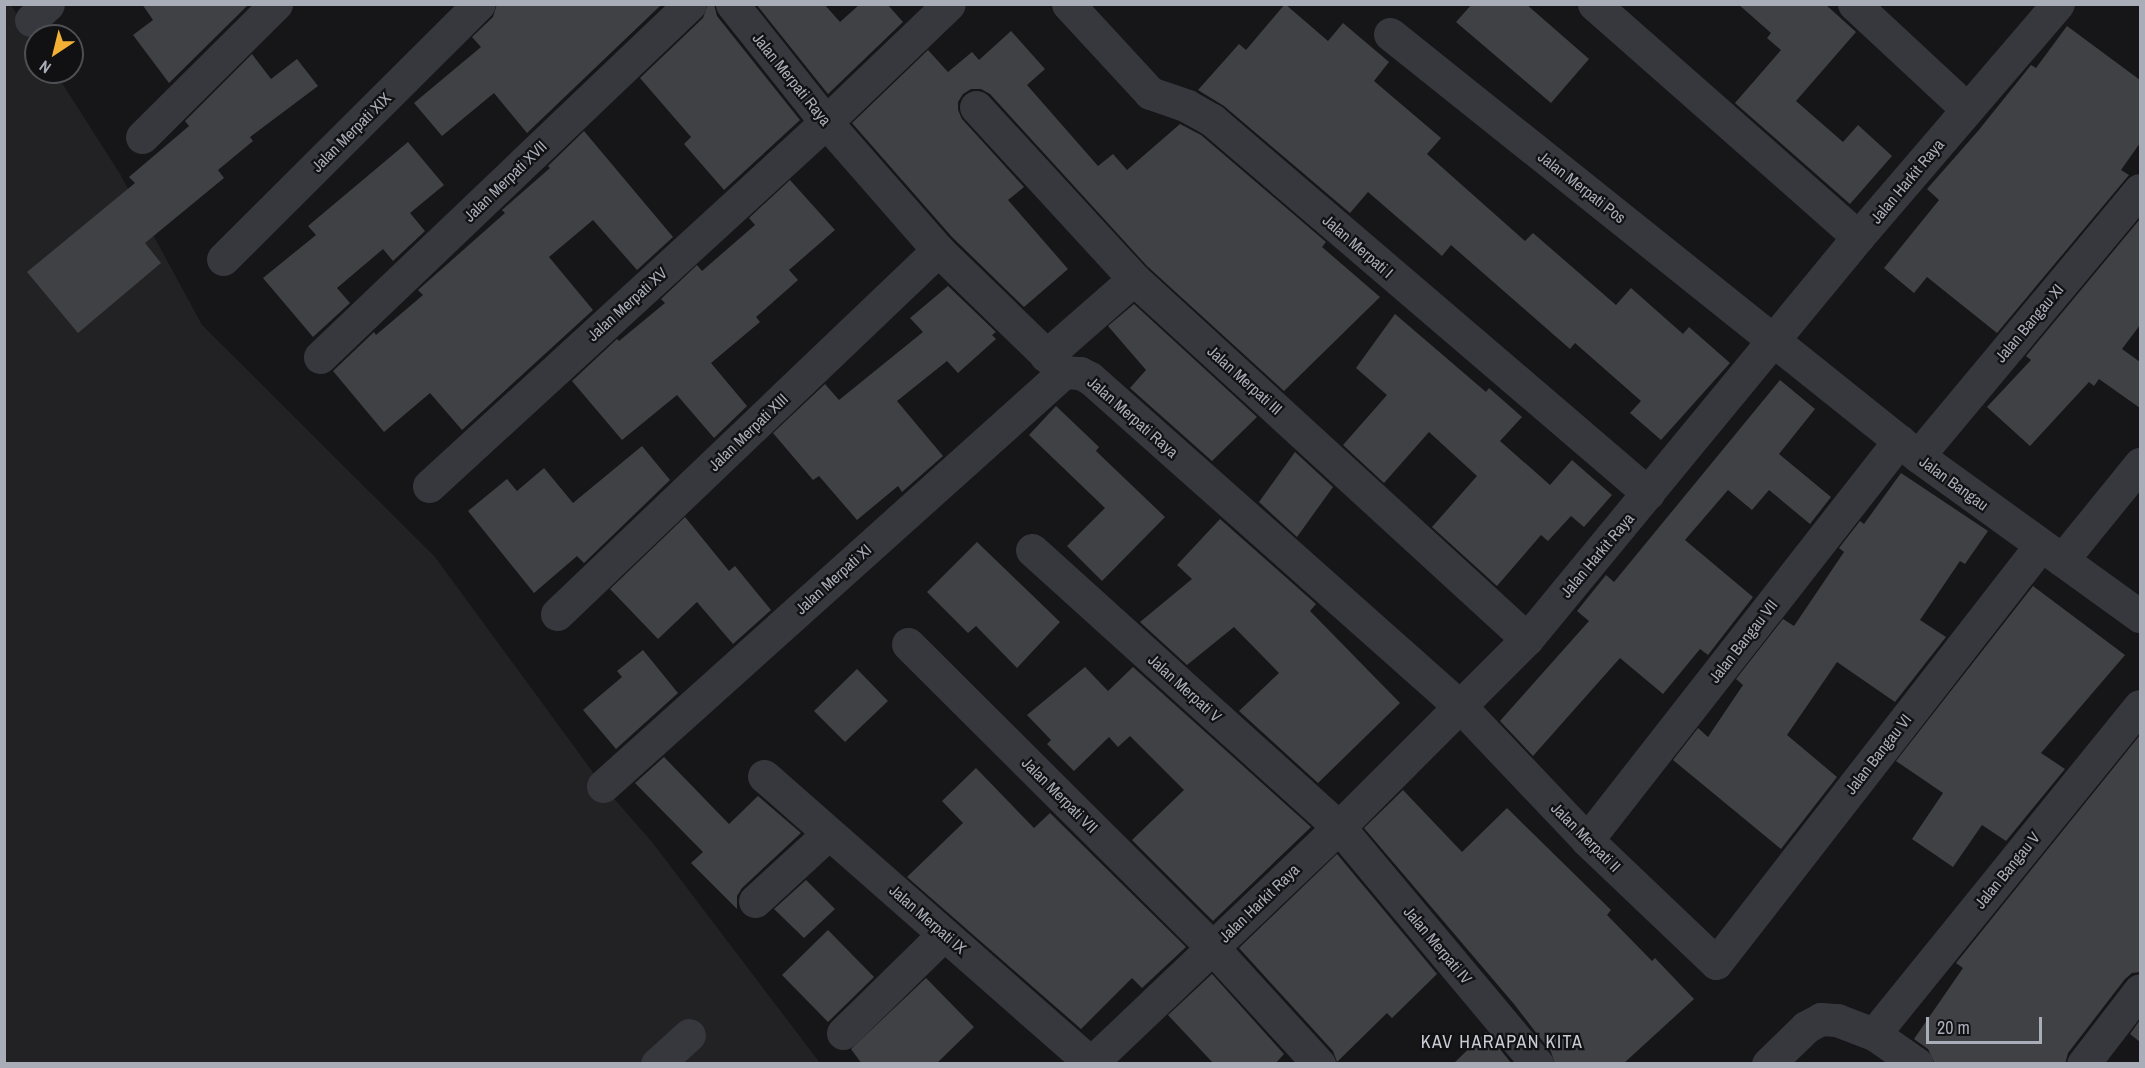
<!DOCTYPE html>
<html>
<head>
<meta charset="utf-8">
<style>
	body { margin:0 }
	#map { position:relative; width:2145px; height:1068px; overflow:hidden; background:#161618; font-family:"Archivo Narrow",sans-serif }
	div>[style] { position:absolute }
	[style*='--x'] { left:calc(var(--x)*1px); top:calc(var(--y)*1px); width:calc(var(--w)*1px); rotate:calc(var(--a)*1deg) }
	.built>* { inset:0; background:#222225 }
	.building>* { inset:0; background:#404145 }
	.minor>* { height:33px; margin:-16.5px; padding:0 16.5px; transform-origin:16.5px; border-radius:16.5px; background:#37383d }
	span { translate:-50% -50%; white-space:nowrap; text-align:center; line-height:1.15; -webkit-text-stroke:4.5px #111113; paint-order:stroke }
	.street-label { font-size:16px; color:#a8adb8 }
	.neighbourhood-label { font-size:18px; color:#c9ccd4; letter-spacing:1.5px }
	.frame { position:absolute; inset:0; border:6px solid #a8adb8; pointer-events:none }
	.north { position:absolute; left:24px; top:24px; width:60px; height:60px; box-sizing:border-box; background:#111113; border:2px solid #4d4f55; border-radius:50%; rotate:215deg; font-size:16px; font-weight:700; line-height:24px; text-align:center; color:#a8adb8 }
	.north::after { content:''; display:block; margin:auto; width:21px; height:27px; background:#f2b134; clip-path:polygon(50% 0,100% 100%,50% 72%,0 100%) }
	.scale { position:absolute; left:1926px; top:1017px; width:116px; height:27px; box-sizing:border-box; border:3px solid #a8adb8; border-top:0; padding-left:8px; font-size:18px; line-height:21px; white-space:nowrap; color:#a8adb8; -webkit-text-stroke:4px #111113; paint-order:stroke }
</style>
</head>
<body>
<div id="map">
	<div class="built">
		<i style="clip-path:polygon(10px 4px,36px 43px,36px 72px,55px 72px,120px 174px,202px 325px,435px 557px,603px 786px,652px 842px,820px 1063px,5px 1064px,4px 5px)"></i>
	</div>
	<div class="building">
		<i style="clip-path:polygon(142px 4px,249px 4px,169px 83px,133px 35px,153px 20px)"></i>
		<i style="clip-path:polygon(497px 4px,662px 4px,527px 133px,494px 93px,442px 136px,414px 103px,481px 47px,472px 37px,493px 17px)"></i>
		<i style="clip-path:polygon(708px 4px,714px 4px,717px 16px,800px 120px,724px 190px,684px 144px,691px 137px,640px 78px,703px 18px)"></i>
		<i style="clip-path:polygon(756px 4px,824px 4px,840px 22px,860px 4px,887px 4px,903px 22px,828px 94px)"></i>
		<i style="clip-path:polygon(1285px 4px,1328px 41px,1343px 23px,1389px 62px,1374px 81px,1441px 138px,1427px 154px,1525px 241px,1533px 233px,1616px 305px,1631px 288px,1683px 334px,1689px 327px,1730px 363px,1661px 440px,1630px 413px,1641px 401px,1575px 343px,1570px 349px,1451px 245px,1442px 256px,1368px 192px,1350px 213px,1224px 106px,1198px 90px,1239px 44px,1246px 50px)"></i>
		<i style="clip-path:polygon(1472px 4px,1526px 4px,1589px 59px,1551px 103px,1456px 22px)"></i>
		<i style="clip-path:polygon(1738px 4px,1825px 4px,1856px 32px,1796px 101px,1843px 142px,1858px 125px,1892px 156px,1850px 204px,1735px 103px,1781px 50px,1767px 38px,1771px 33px)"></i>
		<i style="clip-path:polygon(2067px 26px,2140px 80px,2140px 143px,2121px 170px,2129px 175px,1997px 333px,1927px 277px,1914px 293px,1884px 268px,1939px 200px,1927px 189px,1978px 131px,2031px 65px,2036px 68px)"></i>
		<i style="clip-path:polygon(1011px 31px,1045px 69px,1027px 85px,1098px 166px,1113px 154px,1127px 170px,1180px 124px,1201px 135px,1326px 242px,1322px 247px,1380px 297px,1284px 391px,1147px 266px,990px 94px,981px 89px,971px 89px,963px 94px,958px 102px,958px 110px,962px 119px,1024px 187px,1008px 200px,1068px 269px,1024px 307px,952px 237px,852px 123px,928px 50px,948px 72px,972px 52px,979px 60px)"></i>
		<i style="clip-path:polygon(252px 54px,271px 79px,297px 59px,318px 86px,250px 137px,253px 141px,218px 170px,224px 178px,145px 243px,161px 263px,78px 333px,27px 272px,135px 183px,129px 177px,189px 126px,185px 121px)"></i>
		<i style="clip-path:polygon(584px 131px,673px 237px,637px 270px,593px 220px,549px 257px,593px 310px,462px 430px,430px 393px,384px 432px,333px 371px,374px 332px,376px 335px,423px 295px,418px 290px,505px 213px,502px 210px,550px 168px,548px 166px)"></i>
		<i style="clip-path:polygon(408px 142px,444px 185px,410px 213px,425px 231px,393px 261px,383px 249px,337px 288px,350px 303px,313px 337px,263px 278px,316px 235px,308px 226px)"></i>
		<i style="clip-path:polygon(790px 180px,835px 230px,789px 270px,798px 280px,756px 317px,760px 322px,711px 363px,747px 406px,714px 438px,677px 395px,622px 440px,572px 381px,617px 339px,619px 341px,665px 303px,661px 299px,697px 265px,702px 271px,755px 225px,749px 218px)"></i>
		<i style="clip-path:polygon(2140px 219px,2140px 325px,2122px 349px,2140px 362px,2140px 408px,2099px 379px,2094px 386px,2089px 382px,2030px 446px,1987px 407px,2031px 360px,2026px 356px)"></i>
		<i style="clip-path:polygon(948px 286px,996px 332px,992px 335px,996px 339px,958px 373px,947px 361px,897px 401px,943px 456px,902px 492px,898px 486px,857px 520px,819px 476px,813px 480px,773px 433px,825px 384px,839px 400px,923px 332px,910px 318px)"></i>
		<i style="clip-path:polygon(1134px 304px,1257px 417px,1212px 461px,1130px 388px,1146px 370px,1108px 326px)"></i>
		<i style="clip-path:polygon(1395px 314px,1486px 392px,1489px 388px,1522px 417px,1500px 441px,1550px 485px,1572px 460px,1612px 495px,1584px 527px,1571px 516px,1548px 541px,1541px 535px,1497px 586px,1432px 527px,1477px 476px,1429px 432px,1384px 483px,1343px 445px,1387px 395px,1356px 368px)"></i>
		<i style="clip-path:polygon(1780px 380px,1815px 409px,1779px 454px,1831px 497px,1810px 524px,1769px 490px,1752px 510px,1728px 490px,1685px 540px,1753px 597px,1708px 655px,1700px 649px,1663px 694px,1620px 658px,1533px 756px,1500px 721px,1589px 621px,1577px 611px,1606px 575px,1614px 582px)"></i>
		<i style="clip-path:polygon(1056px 406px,1099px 447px,1096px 451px,1165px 517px,1102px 581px,1067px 546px,1105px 508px,1029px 435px)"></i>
		<i style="clip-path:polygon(642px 446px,670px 480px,584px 563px,577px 556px,534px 593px,468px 511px,507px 479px,517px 491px,544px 468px,573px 503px)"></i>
		<i style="clip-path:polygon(1295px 452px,1333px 487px,1297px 537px,1259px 502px)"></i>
		<i style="clip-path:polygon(1901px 473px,1988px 531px,1965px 564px,1960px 561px,1920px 620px,1946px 637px,1895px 702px,1837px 662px,1787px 735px,1837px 777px,1781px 849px,1673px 760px,1698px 728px,1708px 737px,1743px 685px,1736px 679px,1783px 619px,1794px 626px,1844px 552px,1839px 548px,1860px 521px,1864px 524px)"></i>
		<i style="clip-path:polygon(685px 517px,729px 571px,735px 566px,771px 610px,733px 644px,697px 602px,658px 639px,610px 589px)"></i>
		<i style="clip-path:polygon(1220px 519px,1316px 604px,1310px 611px,1400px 703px,1318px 783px,1239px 711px,1279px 673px,1234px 627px,1187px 665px,1140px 622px,1192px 579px,1177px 565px)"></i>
		<i style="clip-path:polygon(977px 542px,1060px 622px,1017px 668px,976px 626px,968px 633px,927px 592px)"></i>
		<i style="clip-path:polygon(2033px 586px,2125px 655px,2041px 753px,2065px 769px,2006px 841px,1982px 825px,1953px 867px,1912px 839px,1943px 793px,1896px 761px)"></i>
		<i style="clip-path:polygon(643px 650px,678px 693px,616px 749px,583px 710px,622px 677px,617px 671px)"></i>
		<i style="clip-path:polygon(1085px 667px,1108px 691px,1133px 667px,1311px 827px,1213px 921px,1132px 840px,1184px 790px,1130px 736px,1118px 747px,1109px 737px,1074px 771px,1047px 744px,1051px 740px,1027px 715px)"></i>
		<i style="clip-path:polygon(857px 669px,888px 701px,845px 742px,814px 711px)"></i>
		<i style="clip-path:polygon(2140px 735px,2140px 972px,2132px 973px,2125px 979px,2068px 1053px,2065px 1064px,1935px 1064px,1928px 1049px,1914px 1039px,1963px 968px,1956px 963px)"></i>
		<i style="clip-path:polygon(664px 757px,729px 824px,758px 796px,801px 833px,742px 888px,737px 896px,737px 909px,691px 863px,703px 852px,635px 783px)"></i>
		<i style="clip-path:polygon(976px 768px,1034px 828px,1050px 813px,1186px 947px,1142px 988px,1132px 978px,1081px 1029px,907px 877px,963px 823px,942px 801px)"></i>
		<i style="clip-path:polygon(1403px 790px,1462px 852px,1507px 808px,1611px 910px,1607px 915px,1652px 961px,1655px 958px,1694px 999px,1623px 1064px,1555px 1064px,1551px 1052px,1514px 1004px,1364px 828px)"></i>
		<i style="clip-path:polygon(1337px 854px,1437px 974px,1392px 1018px,1387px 1013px,1337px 1062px,1333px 1051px,1239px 948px)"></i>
		<i style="clip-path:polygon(806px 880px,835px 909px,804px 938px,774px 909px)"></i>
		<i style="clip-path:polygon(828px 930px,874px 977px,828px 1022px,782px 975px)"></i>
		<i style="clip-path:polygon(1212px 974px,1284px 1054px,1275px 1064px,1214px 1064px,1168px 1015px)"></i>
		<i style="clip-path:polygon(926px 978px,974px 1027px,936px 1064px,862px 1064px,851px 1049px)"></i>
		<i style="clip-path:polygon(2140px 1020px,2140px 1042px,2130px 1034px)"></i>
		<i style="clip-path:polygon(1486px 1032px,1512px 1064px,1453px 1064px)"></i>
	</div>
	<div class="minor">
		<i style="--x:732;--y:4;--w:151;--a:51.5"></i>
		<i style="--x:826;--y:122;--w:170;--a:48.8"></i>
		<i style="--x:938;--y:250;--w:175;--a:44.1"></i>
		<i style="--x:1064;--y:372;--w:16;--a:4"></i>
		<i style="--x:1080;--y:373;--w:11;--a:27"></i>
		<i style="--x:1090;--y:378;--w:496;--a:41.6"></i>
		<i style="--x:1461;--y:707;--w:183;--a:46.5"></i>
		<i style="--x:1587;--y:840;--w:178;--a:43.6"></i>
		<i style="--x:1716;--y:963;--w:528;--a:-52.15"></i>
		<i style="--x:1068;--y:4;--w:121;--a:47.3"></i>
		<i style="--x:1150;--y:93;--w:39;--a:19"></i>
		<i style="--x:1187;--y:106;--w:29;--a:29"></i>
		<i style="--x:1212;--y:120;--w:574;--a:40.55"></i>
		<i style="--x:1594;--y:4;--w:352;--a:41.4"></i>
		<i style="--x:1854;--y:4;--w:154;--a:42.9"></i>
		<i style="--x:31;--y:20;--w:23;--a:-43"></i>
		<i style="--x:1390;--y:34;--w:676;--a:38.63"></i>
		<i style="--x:1918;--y:456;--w:274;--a:35.8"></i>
		<i style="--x:976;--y:107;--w:234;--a:47.4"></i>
		<i style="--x:1134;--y:279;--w:533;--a:42.49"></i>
		<i style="--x:142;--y:137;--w:189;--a:-44.8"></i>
		<i style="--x:223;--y:259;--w:361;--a:-44.9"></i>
		<i style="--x:1046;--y:356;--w:117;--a:-41.2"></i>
		<i style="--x:320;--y:357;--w:511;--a:-43.65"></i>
		<i style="--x:1918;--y:456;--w:346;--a:-50.2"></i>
		<i style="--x:429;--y:486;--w:539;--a:-42.52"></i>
		<i style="--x:826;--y:122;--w:170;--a:-43.8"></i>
		<i style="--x:1032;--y:550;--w:413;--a:42.1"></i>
		<i style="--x:1339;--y:827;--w:309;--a:50.1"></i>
		<i style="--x:2062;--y:560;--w:124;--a:-50.9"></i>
		<i style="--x:557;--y:614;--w:527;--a:-43.69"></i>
		<i style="--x:908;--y:644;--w:429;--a:44.9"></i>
		<i style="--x:1212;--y:947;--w:159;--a:47.6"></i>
		<i style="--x:764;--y:776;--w:436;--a:41.3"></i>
		<i style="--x:603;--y:786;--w:620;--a:-41.93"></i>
		<i style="--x:1587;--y:840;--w:507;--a:-51.98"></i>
		<i style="--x:755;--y:901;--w:100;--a:-42.6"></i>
		<i style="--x:843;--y:1033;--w:141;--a:-44.4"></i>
		<i style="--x:1874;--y:1034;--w:422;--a:-51"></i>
		<i style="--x:657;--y:1064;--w:43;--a:-42.2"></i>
		<i style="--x:1090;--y:1064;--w:344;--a:-43.6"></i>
		<i style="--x:1339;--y:827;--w:266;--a:-45"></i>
		<i style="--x:1527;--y:639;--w:521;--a:-50.53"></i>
		<i style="--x:1858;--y:237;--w:307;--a:-49.4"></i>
		<i style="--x:1768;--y:1064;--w:53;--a:-44.2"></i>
		<i style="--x:1806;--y:1027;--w:17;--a:-28"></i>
		<i style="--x:1821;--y:1019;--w:16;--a:4"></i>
		<i style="--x:1837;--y:1020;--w:40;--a:21"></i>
		<i style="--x:1874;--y:1034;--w:52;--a:34.9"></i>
		<i style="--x:2083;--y:1064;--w:93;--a:-52.4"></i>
	</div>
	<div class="street-label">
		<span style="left:792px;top:79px;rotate:51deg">Jalan Merpati Raya</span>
		<span style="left:351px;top:132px;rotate:-45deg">Jalan Merpati XIX</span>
		<span style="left:505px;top:181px;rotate:-44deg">Jalan Merpati XVII</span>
		<span style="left:1907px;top:181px;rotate:-50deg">Jalan Harkit Raya</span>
		<span style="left:1582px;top:187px;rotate:38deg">Jalan Merpati Pos</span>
		<span style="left:1358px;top:246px;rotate:41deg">Jalan Merpati I</span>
		<span style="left:627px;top:304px;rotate:-42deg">Jalan Merpati XV</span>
		<span style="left:2029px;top:323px;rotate:-50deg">Jalan Bangau XI</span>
		<span style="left:1245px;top:380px;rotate:42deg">Jalan Merpati III</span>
		<span style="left:1133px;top:417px;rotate:41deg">Jalan Merpati Raya</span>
		<span style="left:748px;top:432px;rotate:-44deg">Jalan Merpati XIII</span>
		<span style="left:1954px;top:483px;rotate:36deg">Jalan Bangau</span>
		<span style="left:1597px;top:555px;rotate:-50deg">Jalan Harkit Raya</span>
		<span style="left:833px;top:579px;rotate:-42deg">Jalan Merpati XI</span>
		<span style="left:1743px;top:641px;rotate:-52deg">Jalan Bangau VII</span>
		<span style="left:1185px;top:688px;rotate:42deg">Jalan Merpati V</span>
		<span style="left:1878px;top:754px;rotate:-52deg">Jalan Bangau VI</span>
		<span style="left:1060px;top:795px;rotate:45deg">Jalan Merpati VII</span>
		<span style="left:1586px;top:837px;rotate:45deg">Jalan Merpati II</span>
		<span style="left:2007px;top:870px;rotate:-51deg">Jalan Bangau V</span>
		<span style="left:1259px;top:903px;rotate:-44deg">Jalan Harkit Raya</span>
		<span style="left:928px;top:919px;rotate:41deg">Jalan Merpati IX</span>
		<span style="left:1438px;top:945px;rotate:50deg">Jalan Merpati IV</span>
	</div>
	<div class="neighbourhood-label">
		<span style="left:1502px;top:1042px">KAV HARAPAN KITA</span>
	</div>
	<div class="frame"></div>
	<div class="north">N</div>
	<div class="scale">20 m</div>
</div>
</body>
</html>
